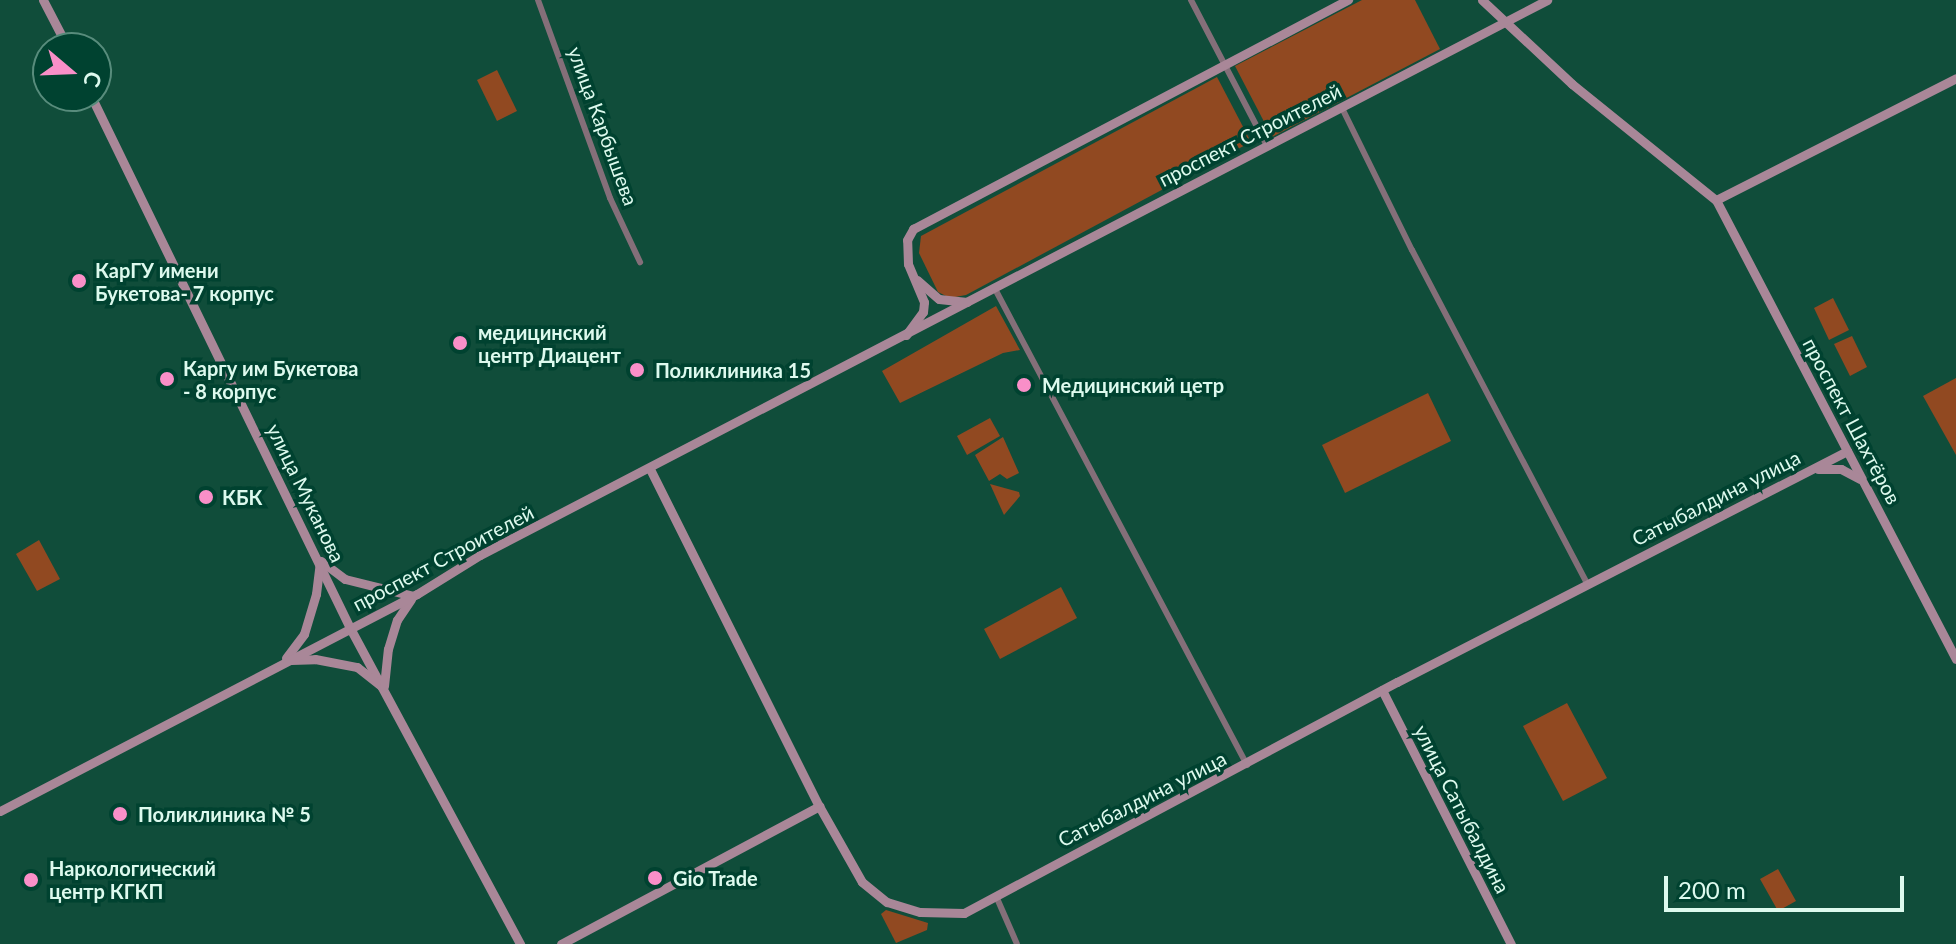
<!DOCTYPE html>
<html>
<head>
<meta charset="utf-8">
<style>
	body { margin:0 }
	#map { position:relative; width:1956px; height:944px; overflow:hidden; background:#104d3a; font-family:Lato,sans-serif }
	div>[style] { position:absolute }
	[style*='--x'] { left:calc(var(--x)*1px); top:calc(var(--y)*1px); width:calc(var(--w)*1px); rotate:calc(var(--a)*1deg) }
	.green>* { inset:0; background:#914921 }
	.street>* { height:6px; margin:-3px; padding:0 3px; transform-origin:3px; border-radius:3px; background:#846f79 }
	.secondary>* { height:9px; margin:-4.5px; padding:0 4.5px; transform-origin:4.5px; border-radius:4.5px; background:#a98798 }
	.dots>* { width:22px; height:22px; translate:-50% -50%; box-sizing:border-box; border:4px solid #004230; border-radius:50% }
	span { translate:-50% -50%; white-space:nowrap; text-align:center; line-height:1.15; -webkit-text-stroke:7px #004230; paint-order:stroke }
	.street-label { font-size:20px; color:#ddfaee }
	.poi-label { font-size:20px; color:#ddfaee; font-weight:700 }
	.left { translate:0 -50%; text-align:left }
	.north { position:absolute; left:32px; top:32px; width:80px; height:80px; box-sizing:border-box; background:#004230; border:2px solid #588c7c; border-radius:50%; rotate:109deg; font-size:22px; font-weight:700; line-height:32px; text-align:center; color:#ddfaee }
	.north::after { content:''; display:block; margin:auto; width:28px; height:36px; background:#f98fc8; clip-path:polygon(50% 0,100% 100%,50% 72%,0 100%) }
	.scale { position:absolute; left:1664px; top:876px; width:240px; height:36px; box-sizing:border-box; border:4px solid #ddfaee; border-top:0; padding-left:10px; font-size:24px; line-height:28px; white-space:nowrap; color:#ddfaee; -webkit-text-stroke:6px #004230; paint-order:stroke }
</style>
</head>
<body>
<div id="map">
	<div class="green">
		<i style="clip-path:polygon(1362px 0,1415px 0,1440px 49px,1272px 137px,1235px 66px)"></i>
		<i style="clip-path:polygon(497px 70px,517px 111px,497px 121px,477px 80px)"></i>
		<i style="clip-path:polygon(1217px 77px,1251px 142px,966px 295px,950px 298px,938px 292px,919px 253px,921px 236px)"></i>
		<i style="clip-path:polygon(1833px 298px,1849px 330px,1829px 340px,1814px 308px)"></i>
		<i style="clip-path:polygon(996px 306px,1020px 350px,1003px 353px,900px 403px,882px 371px)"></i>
		<i style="clip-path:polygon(1852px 336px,1867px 367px,1850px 376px,1834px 344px)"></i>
		<i style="clip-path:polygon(1956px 378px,1956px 455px,1923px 396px)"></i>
		<i style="clip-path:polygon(1428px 393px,1451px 441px,1345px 493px,1322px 445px)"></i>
		<i style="clip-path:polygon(990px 418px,1000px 436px,967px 455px,957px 436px)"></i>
		<i style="clip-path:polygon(1003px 437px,1019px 473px,1007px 479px,1000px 474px,989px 481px,975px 455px)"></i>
		<i style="clip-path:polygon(990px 484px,1019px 492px,1020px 496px,1004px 515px)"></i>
		<i style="clip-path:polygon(39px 540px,60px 579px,37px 591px,16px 554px)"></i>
		<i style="clip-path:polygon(1061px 587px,1077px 618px,1000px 659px,984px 629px)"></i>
		<i style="clip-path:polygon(1567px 703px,1607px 778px,1563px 801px,1523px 726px)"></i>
		<i style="clip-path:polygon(1778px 869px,1796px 901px,1778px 911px,1760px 879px)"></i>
		<i style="clip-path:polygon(886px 910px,928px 923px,927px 930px,896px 943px,881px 914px)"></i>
	</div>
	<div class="street">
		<i style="--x:538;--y:0;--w:211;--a:70"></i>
		<i style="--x:610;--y:198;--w:71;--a:64.9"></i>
		<i style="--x:1191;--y:0;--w:165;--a:62.5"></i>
		<i style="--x:1342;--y:108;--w:158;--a:63.8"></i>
		<i style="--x:1412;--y:250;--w:376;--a:62.3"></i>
		<i style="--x:994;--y:287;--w:541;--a:62.11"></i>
		<i style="--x:996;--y:896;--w:52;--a:66.4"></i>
	</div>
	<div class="secondary">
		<i style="--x:43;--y:0;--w:54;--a:62.5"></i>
		<i style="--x:1482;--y:0;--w:123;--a:43"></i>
		<i style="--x:1572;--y:84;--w:185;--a:38.9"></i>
		<i style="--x:1716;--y:200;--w:518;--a:62.4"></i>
		<i style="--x:91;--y:96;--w:592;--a:64.04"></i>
		<i style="--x:350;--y:628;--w:359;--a:61.7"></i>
		<i style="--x:1716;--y:200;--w:269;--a:-26.9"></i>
		<i style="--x:917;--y:280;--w:29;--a:41"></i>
		<i style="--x:939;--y:299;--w:28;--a:6"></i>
		<i style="--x:906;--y:335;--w:29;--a:-54"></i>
		<i style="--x:923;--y:312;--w:10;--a:-84"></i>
		<i style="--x:924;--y:302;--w:41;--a:-112.8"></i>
		<i style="--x:908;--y:264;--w:24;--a:-92"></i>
		<i style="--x:907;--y:240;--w:13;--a:-61"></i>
		<i style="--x:913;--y:229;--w:492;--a:-27.8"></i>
		<i style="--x:650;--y:469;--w:377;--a:63.4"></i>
		<i style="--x:819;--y:806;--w:87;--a:60.5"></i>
		<i style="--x:862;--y:882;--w:32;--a:39"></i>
		<i style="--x:887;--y:902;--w:34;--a:17"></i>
		<i style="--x:920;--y:912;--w:44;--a:1.3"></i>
		<i style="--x:964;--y:913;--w:491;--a:-28.1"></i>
		<i style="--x:1397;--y:682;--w:506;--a:-27.17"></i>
		<i style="--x:1818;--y:469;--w:23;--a:0"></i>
		<i style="--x:1841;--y:469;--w:21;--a:28"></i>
		<i style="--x:321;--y:561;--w:30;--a:37"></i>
		<i style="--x:345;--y:579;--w:70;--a:14"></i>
		<i style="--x:286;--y:658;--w:30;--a:-53"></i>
		<i style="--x:304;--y:634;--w:42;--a:-73.3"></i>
		<i style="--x:316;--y:594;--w:33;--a:-83"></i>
		<i style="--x:291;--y:660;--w:24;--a:-2"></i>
		<i style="--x:315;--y:659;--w:43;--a:10.8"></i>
		<i style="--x:357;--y:667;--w:31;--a:38"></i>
		<i style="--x:384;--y:686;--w:37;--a:-84"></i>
		<i style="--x:388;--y:649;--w:30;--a:-73"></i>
		<i style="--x:397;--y:620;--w:25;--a:-56"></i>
		<i style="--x:1382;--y:690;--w:285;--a:63.1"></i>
		<i style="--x:0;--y:811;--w:470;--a:-27.5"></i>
		<i style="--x:417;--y:594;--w:74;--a:-31.8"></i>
		<i style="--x:480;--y:555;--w:1203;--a:-27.48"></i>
		<i style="--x:561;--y:944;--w:293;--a:-28.1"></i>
	</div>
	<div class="dots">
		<i style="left:79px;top:281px;background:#f98fc8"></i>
		<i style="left:460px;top:343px;background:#f98fc8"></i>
		<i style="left:637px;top:370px;background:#f98fc8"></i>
		<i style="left:167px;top:379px;background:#f98fc8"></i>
		<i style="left:1024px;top:385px;background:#f98fc8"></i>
		<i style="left:206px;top:497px;background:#f98fc8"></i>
		<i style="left:120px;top:814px;background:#f98fc8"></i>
		<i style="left:655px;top:878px;background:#f98fc8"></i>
		<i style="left:31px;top:880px;background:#f98fc8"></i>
	</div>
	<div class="street-label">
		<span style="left:603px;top:126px;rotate:70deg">улица Карбышева</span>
		<span style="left:1250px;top:135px;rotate:-27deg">проспект Строителей</span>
		<span style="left:1852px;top:421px;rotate:62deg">проспект Шахтёров</span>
		<span style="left:306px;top:493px;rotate:64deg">улица Муканова</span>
		<span style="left:1716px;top:498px;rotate:-27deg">Сатыбалдина улица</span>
		<span style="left:443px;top:558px;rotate:-28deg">проспект Строителей</span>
		<span style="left:1142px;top:799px;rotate:-27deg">Сатыбалдина улица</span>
		<span style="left:1462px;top:809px;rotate:63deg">улица Сатыбалдина</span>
	</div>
	<div class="poi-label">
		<span class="left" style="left:95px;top:282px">КарГУ имени<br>Букетова- 7 корпус</span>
		<span class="left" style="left:478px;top:344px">медицинский<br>центр Диацент</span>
		<span class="left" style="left:183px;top:380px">Каргу им Букетова<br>- 8 корпус</span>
		<span class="left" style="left:655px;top:370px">Поликлиника 15</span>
		<span class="left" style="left:1042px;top:385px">Медицинский цетр</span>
		<span class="left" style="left:222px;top:497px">КБК</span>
		<span class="left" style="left:138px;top:814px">Поликлиника № 5</span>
		<span class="left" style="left:49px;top:880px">Наркологический<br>центр КГКП</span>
		<span class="left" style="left:673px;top:878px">Gio Trade</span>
	</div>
	<div class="north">С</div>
	<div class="scale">200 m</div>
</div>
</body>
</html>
